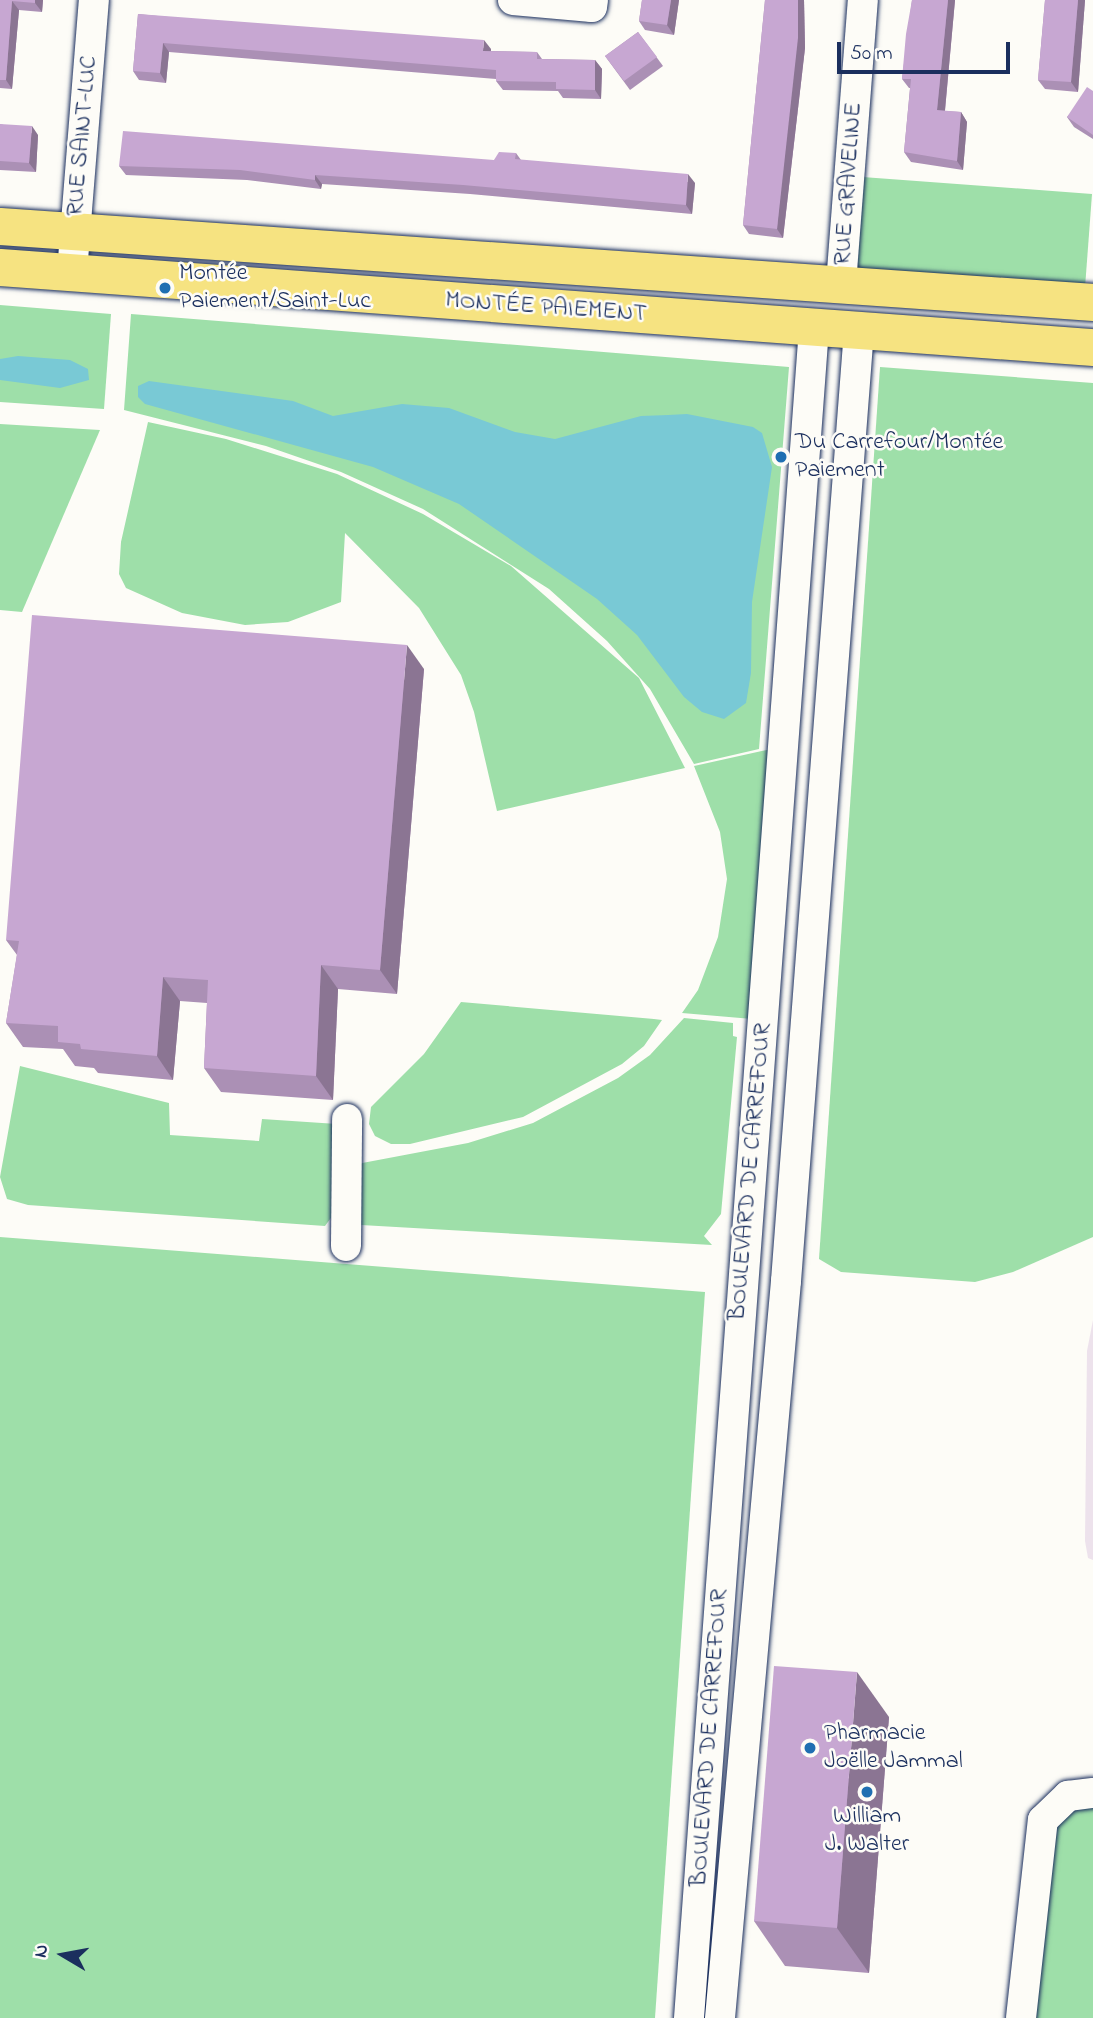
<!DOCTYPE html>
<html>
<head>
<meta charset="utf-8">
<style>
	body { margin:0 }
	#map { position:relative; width:1093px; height:2018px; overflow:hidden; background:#fdfcf7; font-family:"Indie Flower",sans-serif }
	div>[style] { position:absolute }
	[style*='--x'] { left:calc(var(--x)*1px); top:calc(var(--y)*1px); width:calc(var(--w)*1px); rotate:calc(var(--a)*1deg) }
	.built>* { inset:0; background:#ede2ec }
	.green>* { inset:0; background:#9edfa9 }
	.water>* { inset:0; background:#79c9d5 }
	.roads { filter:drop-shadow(0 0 2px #1b2f5e) drop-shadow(0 0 2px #1b2f5e) }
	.minor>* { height:30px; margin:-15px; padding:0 15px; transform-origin:15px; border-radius:15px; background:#fdfcf7 }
	.major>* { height:37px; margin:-18.5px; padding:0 18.5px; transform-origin:18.5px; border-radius:18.5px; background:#f6e381 }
	.wall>* { inset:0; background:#ab90b5 }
	.shaded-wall>* { inset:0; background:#8b7593 }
	.building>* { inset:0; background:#c7a7d2 }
	.dots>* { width:19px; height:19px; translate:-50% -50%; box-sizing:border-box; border:4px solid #fdfcf7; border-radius:50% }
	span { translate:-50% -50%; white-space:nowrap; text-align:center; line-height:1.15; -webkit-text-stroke:5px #fdfcf7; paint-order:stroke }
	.street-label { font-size:24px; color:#1b2f5e }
	.poi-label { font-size:24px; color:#1b2f5e }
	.left { translate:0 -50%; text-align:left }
	.north { position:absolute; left:28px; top:1920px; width:70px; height:70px; -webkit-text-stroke:5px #fdfcf7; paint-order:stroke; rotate:280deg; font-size:19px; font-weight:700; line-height:28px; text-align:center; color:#1b2f5e }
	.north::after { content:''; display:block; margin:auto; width:24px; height:32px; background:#1b2f5e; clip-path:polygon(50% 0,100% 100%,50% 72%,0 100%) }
	.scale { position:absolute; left:837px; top:42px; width:173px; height:32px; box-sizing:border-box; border:4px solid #1b2f5e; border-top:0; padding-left:9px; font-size:21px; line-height:24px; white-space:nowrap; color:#1b2f5e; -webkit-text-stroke:5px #fdfcf7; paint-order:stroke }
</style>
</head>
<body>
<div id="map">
	<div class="built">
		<i style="clip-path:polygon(1093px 1320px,1093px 1560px,1088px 1558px,1085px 1541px,1087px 1351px)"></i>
	</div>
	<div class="green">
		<i style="clip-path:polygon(849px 176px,1092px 194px,1084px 301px,841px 284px)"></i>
		<i style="clip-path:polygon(0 305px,111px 314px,104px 409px,0 402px)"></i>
		<i style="clip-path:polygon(131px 314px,789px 367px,759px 749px,694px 764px,650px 689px,607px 641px,549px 589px,423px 509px,341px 472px,266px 446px,124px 410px)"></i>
		<i style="clip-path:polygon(880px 367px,1093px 383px,1093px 1237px,1013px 1272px,975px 1282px,841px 1272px,819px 1259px)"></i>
		<i style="clip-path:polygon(148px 422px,226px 439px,337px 474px,423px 514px,511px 566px,639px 678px,685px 768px,497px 811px,474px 712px,461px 675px,419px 608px,345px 533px,341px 602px,288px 622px,245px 625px,182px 613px,126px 588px,119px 574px,121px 542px)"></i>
		<i style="clip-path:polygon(0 424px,100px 430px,22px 612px,0 610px)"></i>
		<i style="clip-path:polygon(785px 746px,764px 1020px,682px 1013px,698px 990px,718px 937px,727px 879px,720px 832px,694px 766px)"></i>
		<i style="clip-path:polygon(461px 1002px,654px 1019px,662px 1020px,644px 1046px,622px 1064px,523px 1117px,410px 1144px,391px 1144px,375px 1136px,369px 1124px,371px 1107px,424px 1054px)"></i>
		<i style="clip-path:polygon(684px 1018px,733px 1023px,733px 1036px,737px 1037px,721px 1214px,704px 1236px,712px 1245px,361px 1225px,357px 1164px,468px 1143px,533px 1123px,618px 1078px,650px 1055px)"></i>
		<i style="clip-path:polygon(20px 1066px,169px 1103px,170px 1135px,259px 1141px,262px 1119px,337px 1124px,336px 1211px,325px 1226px,28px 1205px,7px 1199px,0 1177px)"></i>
		<i style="clip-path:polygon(0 1237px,705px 1292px,655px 2018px,0 2018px)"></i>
		<i style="clip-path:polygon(1093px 1793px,1093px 2018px,1020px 2018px,1039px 1836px)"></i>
	</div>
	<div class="water">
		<i style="clip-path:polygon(18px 356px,70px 360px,88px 369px,89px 380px,60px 388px,0 380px,0 359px)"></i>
		<i style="clip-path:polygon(149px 381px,293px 401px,333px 416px,402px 404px,449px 408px,515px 432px,555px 439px,641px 416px,668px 415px,687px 414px,753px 427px,762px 433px,772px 467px,752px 602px,751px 673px,746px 703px,724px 719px,702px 712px,684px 697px,637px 635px,597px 599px,459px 504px,373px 467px,145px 404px,138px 397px,138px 386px)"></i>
	</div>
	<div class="roads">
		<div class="minor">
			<i style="--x:513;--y:0;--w:79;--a:5.1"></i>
			<i style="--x:592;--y:7;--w:7;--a:-82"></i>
			<i style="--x:72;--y:272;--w:273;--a:-85.4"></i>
			<i style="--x:841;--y:284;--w:285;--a:-85.6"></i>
			<i style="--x:346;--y:1246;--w:127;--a:-89.5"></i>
			<i style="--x:689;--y:2018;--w:1697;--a:-85.77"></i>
			<i style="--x:720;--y:2018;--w:740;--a:-84.88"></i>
			<i style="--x:786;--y:1281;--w:954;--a:-85.61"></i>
			<i style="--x:1021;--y:2018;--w:199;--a:-83.7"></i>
			<i style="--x:1043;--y:1820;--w:35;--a:-44"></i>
			<i style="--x:1068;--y:1796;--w:25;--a:-7"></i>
		</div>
		<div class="major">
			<i style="--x:0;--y:226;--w:1096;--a:3.98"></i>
			<i style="--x:0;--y:267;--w:1096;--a:4.19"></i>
		</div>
	</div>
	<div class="wall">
		<i style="clip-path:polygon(0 0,43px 0,42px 12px,19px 10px,12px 89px,0 88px)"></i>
		<i style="clip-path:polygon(642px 0,679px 0,674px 35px,645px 30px,639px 21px)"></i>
		<i style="clip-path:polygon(765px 0,804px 0,805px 48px,783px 238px,749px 234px,743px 225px)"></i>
		<i style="clip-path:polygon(912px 0,955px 0,945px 111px,961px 112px,967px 122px,963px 170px,911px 162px,904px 152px,910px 88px,909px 88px,902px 79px)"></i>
		<i style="clip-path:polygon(1045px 0,1085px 0,1078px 92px,1045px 89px,1038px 80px)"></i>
		<i style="clip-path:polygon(138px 14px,491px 49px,491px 51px,537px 52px,542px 59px,595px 60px,602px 69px,601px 99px,563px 98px,558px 91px,503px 90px,496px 81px,496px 79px,169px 52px,166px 83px,139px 80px,133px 71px)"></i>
		<i style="clip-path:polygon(638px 32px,663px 66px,630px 90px,605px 56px)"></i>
		<i style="clip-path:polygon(1093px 91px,1093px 139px,1074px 127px,1067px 117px)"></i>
		<i style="clip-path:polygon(0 124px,38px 135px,36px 172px,0 170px)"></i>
		<i style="clip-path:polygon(516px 153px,521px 160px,695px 183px,692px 214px,470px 194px,322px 184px,321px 189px,247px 180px,126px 175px,119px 166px,494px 160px)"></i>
		<i style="clip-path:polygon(424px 669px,397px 994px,338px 989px,333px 1100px,221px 1092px,204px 1068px,207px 1003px,180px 1001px,173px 1080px,98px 1073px,94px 1068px,75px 1066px,63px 1049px,23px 1047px,6px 1023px,17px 955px,6px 940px)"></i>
		<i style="clip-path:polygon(889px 1717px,869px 1973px,785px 1966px,754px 1921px)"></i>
	</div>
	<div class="shaded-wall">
		<i style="clip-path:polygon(35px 0,43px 0,42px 12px,35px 3px)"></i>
		<i style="clip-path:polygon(671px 0,679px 0,674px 35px,667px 25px)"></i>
		<i style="clip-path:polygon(798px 0,804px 0,805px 48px,783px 238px,777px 229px)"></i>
		<i style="clip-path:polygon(948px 0,955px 0,944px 120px,937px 110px)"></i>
		<i style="clip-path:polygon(1078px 0,1085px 0,1078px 92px,1071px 82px)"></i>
		<i style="clip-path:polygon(12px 1px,19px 10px,12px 89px,6px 80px)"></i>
		<i style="clip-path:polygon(484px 40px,491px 49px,490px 60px,483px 51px)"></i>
		<i style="clip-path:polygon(163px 43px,169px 52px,166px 83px,160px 73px)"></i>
		<i style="clip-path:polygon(595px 60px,602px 69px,601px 99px,595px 90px)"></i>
		<i style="clip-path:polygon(961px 112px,967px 122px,963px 170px,957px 161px)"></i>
		<i style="clip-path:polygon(32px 126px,38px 135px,36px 172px,29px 163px)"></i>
		<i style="clip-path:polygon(688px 174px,695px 183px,692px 214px,686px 205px)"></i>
		<i style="clip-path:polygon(315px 175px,322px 184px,321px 189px,315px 180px)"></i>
		<i style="clip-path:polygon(407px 645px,424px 669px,397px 994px,380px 970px)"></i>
		<i style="clip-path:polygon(321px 965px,338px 989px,333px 1100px,316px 1076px)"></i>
		<i style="clip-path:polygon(163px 977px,180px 1001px,173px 1080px,157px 1056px)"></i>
		<i style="clip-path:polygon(857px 1672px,889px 1717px,869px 1973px,837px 1928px)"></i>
	</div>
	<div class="building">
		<i style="clip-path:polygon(0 0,35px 0,35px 3px,12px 1px,6px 80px,0 80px)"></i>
		<i style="clip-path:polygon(642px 0,671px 0,667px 25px,639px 21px)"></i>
		<i style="clip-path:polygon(765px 0,798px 0,798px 38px,777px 229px,743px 225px)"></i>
		<i style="clip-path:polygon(912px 0,948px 0,937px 110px,961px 112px,957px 161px,904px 152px,911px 79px,902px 79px,906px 34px)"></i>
		<i style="clip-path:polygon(1045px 0,1078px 0,1071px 82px,1038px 80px)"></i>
		<i style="clip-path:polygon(138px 14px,484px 40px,483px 51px,537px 52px,537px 59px,595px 60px,595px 90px,556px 89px,556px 82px,496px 81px,496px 70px,163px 43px,160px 73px,133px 71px)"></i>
		<i style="clip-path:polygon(638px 32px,657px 57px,624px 81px,605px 56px)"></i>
		<i style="clip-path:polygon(1087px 87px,1093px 91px,1093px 135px,1067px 117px)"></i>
		<i style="clip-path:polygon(0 124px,32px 126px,29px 163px,0 161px)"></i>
		<i style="clip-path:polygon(123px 131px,494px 160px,499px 152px,516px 153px,515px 159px,688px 174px,686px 205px,463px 185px,315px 175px,315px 180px,240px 170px,119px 166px)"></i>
		<i style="clip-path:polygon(32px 615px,407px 645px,380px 970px,321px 965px,316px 1076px,204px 1068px,208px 980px,163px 977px,157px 1056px,81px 1049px,80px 1044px,58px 1042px,58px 1026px,6px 1023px,19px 941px,6px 940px)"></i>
		<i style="clip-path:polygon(774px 1666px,857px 1672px,837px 1928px,754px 1921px)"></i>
	</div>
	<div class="dots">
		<i style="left:165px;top:288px;background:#1f6fb2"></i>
		<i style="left:781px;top:457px;background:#1f6fb2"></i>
		<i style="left:810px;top:1748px;background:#1f6fb2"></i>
		<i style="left:867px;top:1792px;background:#1f6fb2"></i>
	</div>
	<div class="street-label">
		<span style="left:83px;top:136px;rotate:-85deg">RUE SAINT-LUC</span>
		<span style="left:849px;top:184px;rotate:-86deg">RUE GRAVELINE</span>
		<span style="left:546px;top:308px;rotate:4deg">MONTÉE PAIEMENT</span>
		<span style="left:751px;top:1172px;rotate:-85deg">BOULEVARD DE CARREFOUR</span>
		<span style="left:710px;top:1738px;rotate:-86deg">BOULEVARD DE CARREFOUR</span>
	</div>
	<div class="poi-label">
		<span class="left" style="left:179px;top:288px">Montée<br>Paiement/Saint-Luc</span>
		<span class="left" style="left:795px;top:457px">Du Carrefour/Montée<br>Paiement</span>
		<span class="left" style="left:824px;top:1748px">Pharmacie<br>Joëlle Jammal</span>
		<span style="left:867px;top:1831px">William<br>J. Walter</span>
	</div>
	<div class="north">N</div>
	<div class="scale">50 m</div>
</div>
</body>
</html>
